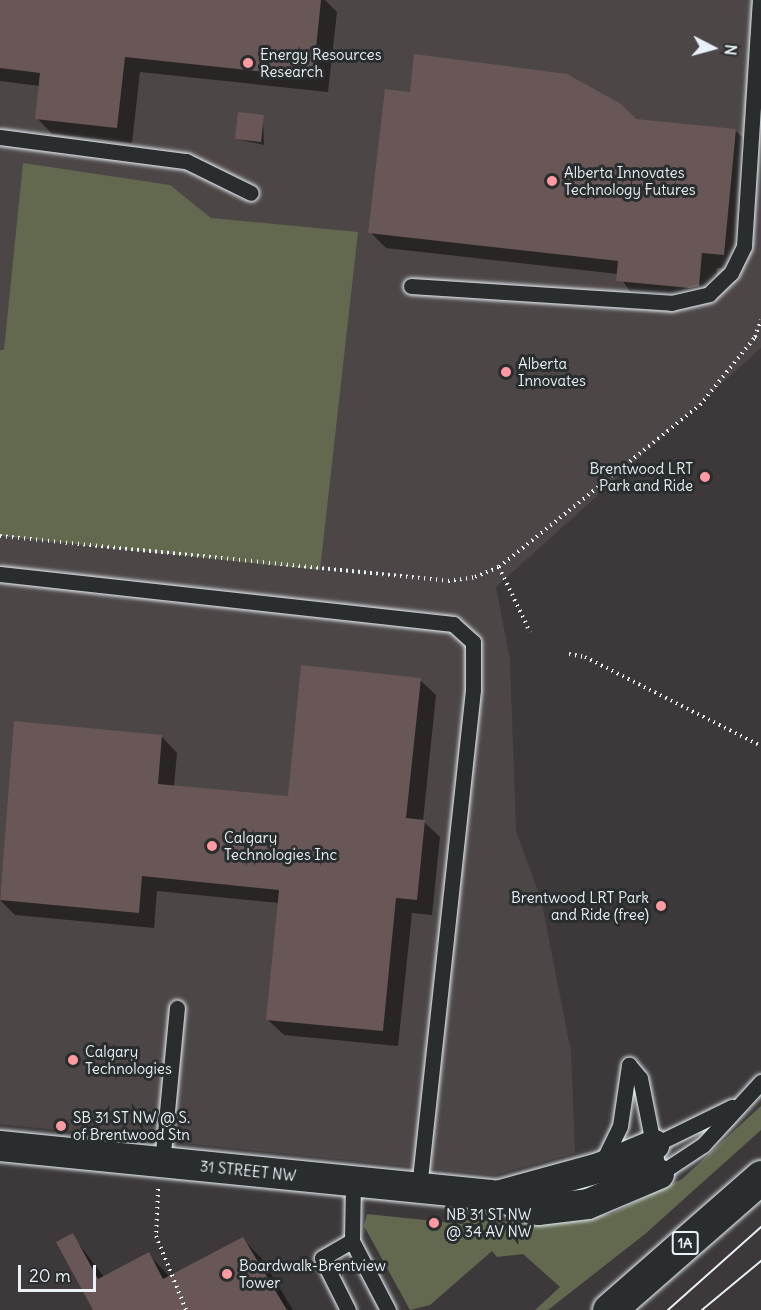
<!DOCTYPE html>
<html>
<head>
<meta charset="utf-8">
<style>
	body { margin:0 }
	#map { position:relative; width:761px; height:1310px; overflow:hidden; background:#3d393a; font-family:Delius,sans-serif }
	div>[style] { position:absolute }
	[style*='--x'] { left:calc(var(--x)*1px); top:calc(var(--y)*1px); width:calc(var(--w)*1px); rotate:calc(var(--a)*1deg) }
	.built>* { inset:0; background:#4d4646 }
	.green>* { inset:0; background:#62694f }
	.shadow>* { inset:0; background:#0007 }
	.building>* { inset:0; background:#695656 }
	.path>* { height:4px; margin-top:-2px; transform-origin:0; background:repeating-linear-gradient(90deg,#e8f1f8 0 1.5px,transparent 0 6px) }
	.roads { filter:drop-shadow(0 0 2px #e8f1f8) drop-shadow(0 0 2px #e8f1f8) }
	.service>* { height:15px; margin:-7.5px; padding:0 7.5px; transform-origin:7.5px; border-radius:7.5px; background:#2a2d2e }
	.minor>* { height:30px; margin:-15px; padding:0 15px; transform-origin:15px; border-radius:15px; background:#2a2d2e }
	.motorway>* { height:33px; margin:-16.5px; padding:0 16.5px; transform-origin:16.5px; border-radius:16.5px; background:#2a2d2e }
	.tram>* { height:1.5px; margin:-0.75px; padding:0 0.75px; transform-origin:0.75px; border-radius:0.75px; background:#e8f1f8 }
	.dots>* { width:16px; height:16px; translate:-50% -50%; box-sizing:border-box; border:3px solid #2a2d2e; border-radius:50% }
	span { translate:-50% -50%; white-space:nowrap; text-align:center; line-height:1.15; -webkit-text-stroke:6px #2a2d2e; paint-order:stroke }
	.shield-label span { padding:2px 4px; background:#2a2d2e; border:2px solid; border-radius:4px; -webkit-text-stroke-width:0 }
	.shield-label { font-size:14px; color:#e8f1f8; font-weight:700 }
	.poi-label { font-size:15px; color:#e8f1f8 }
	.left { translate:0 -50%; text-align:left }
	.right { translate:-100% -50%; text-align:right }
	.street-label { font-size:15px; color:#e8f1f8 }
	.north { position:absolute; left:683px; top:18px; width:60px; height:60px; -webkit-text-stroke:4px #2a2d2e; paint-order:stroke; rotate:96deg; font-size:16px; font-weight:700; line-height:24px; text-align:center; color:#e8f1f8 }
	.north::after { content:''; display:block; margin:auto; width:21px; height:27px; background:#e8f1f8; clip-path:polygon(50% 0,100% 100%,50% 72%,0 100%) }
	.scale { position:absolute; left:18px; top:1265px; width:78px; height:27px; box-sizing:border-box; border:3px solid #e8f1f8; border-top:0; padding-left:8px; font-size:18px; line-height:21px; white-space:nowrap; color:#e8f1f8; -webkit-text-stroke:4px #2a2d2e; paint-order:stroke }
</style>
</head>
<body>
<div id="map">
	<div class="built">
		<i style="clip-path:polygon(0 0,761px 0,761px 348px,496px 587px,510px 660px,516px 831px,541px 899px,571px 1052px,575px 1153px,494px 1175px,0 1124px)"></i>
	</div>
	<div class="green">
		<i style="clip-path:polygon(23px 163px,170px 185px,211px 218px,358px 232px,320px 570px,0 536px,0 350px,4px 350px)"></i>
		<i style="clip-path:polygon(761px 1106px,761px 1130px,645px 1234px,548px 1310px,535px 1310px,560px 1287px,523px 1254px,497px 1257px,492px 1251px,430px 1305px,410px 1310px,364px 1226px,367px 1214px,463px 1224px,465px 1219px,547px 1224px,611px 1214px,682px 1179px)"></i>
	</div>
	<div class="shadow">
		<i style="clip-path:polygon(0 0,325px 0,337px 12px,328px 92px,140px 72px,132px 143px,52px 134px,37px 118px,40px 86px,0 81px)"></i>
		<i style="clip-path:polygon(263px 117px,264px 145px,236px 139px)"></i>
		<i style="clip-path:polygon(636px 120px,735px 130px,751px 146px,739px 269px,717px 268px,714px 301px,633px 296px,618px 274px,386px 248px,370px 232px)"></i>
		<i style="clip-path:polygon(420px 680px,436px 695px,423px 821px,440px 837px,432px 915px,412px 913px,398px 1046px,284px 1035px,268px 1020px,279px 903px,157px 891px,154px 928px,15px 915px,0 900px,16px 723px,162px 737px,177px 753px,174px 787px,289px 798px)"></i>
		<i style="clip-path:polygon(72px 1235px,104px 1277px,148px 1254px,170px 1277px,243px 1239px,262px 1259px,293px 1310px,95px 1310px)"></i>
	</div>
	<div class="building">
		<i style="clip-path:polygon(0 0,321px 0,313px 77px,125px 57px,117px 128px,35px 119px,40px 73px,0 68px)"></i>
		<i style="clip-path:polygon(414px 54px,567px 74px,621px 104px,636px 119px,736px 129px,724px 255px,702px 253px,699px 286px,690px 288px,616px 281px,618px 261px,368px 233px,385px 89px,410px 92px)"></i>
		<i style="clip-path:polygon(238px 112px,264px 115px,261px 142px,235px 139px)"></i>
		<i style="clip-path:polygon(301px 665px,421px 678px,406px 818px,425px 820px,417px 900px,396px 898px,383px 1031px,266px 1020px,279px 890px,142px 876px,139px 913px,0 900px,14px 721px,162px 735px,158px 784px,288px 796px)"></i>
		<i style="clip-path:polygon(73px 1233px,98px 1279px,149px 1252px,163px 1279px,243px 1237px,287px 1310px,93px 1310px,56px 1242px)"></i>
	</div>
	<div class="path">
		<i style="--x:755;--y:337;--w:6;--a:9"></i>
		<i style="--x:0;--y:536;--w:450;--a:5.7"></i>
		<i style="--x:448;--y:581;--w:27;--a:-8"></i>
		<i style="--x:475;--y:577;--w:26;--a:-23"></i>
		<i style="--x:499;--y:567;--w:258;--a:-38.9"></i>
		<i style="--x:700;--y:405;--w:87;--a:-51"></i>
		<i style="--x:755;--y:337;--w:18;--a:-71"></i>
		<i style="--x:499;--y:567;--w:72;--a:64.5"></i>
		<i style="--x:569;--y:654;--w:16;--a:11"></i>
		<i style="--x:585;--y:657;--w:197;--a:26.8"></i>
		<i style="--x:158;--y:1189;--w:47;--a:92.4"></i>
		<i style="--x:156;--y:1236;--w:80;--a:67.9"></i>
	</div>
	<div class="roads">
		<div class="service">
			<i style="--x:0;--y:137;--w:188;--a:7.4"></i>
			<i style="--x:186;--y:161;--w:72;--a:26.2"></i>
			<i style="--x:411;--y:286;--w:261;--a:3.7"></i>
			<i style="--x:671;--y:303;--w:39;--a:-13"></i>
			<i style="--x:709;--y:294;--w:30;--a:-44"></i>
			<i style="--x:731;--y:273;--w:30;--a:-64"></i>
			<i style="--x:744;--y:246;--w:247;--a:-86.3"></i>
			<i style="--x:0;--y:574;--w:456;--a:6.3"></i>
			<i style="--x:453;--y:624;--w:27;--a:42"></i>
			<i style="--x:473;--y:642;--w:48;--a:90"></i>
			<i style="--x:473;--y:690;--w:501;--a:96.19"></i>
			<i style="--x:629;--y:1065;--w:17;--a:50"></i>
			<i style="--x:640;--y:1078;--w:98;--a:78.8"></i>
			<i style="--x:659;--y:1174;--w:53;--a:-33.4"></i>
			<i style="--x:703;--y:1145;--w:86;--a:-47.4"></i>
			<i style="--x:654;--y:1145;--w:87;--a:-26"></i>
			<i style="--x:162;--y:1163;--w:156;--a:-84.5"></i>
			<i style="--x:601;--y:1165;--w:43;--a:-64"></i>
			<i style="--x:620;--y:1126;--w:62;--a:-81.6"></i>
			<i style="--x:353;--y:1182;--w:59;--a:91"></i>
			<i style="--x:352;--y:1241;--w:78;--a:62.4"></i>
			<i style="--x:348;--y:1310;--w:58;--a:-116.6"></i>
			<i style="--x:322;--y:1258;--w:34;--a:-30"></i>
		</div>
		<div class="minor">
			<i style="--x:0;--y:1146;--w:500;--a:5.7"></i>
			<i style="--x:497;--y:1196;--w:43;--a:18.9"></i>
			<i style="--x:538;--y:1210;--w:50;--a:-6.8"></i>
			<i style="--x:588;--y:1204;--w:77;--a:-22.9"></i>
			<i style="--x:497;--y:1196;--w:106;--a:-15.4"></i>
			<i style="--x:599;--y:1168;--w:60;--a:-22.7"></i>
		</div>
		<div class="motorway">
			<i style="--x:609;--y:1310;--w:202;--a:-41.2"></i>
		</div>
	</div>
	<div class="tram">
		<i style="--x:668;--y:1310;--w:125;--a:-41.7"></i>
		<i style="--x:702;--y:1310;--w:77;--a:-39.7"></i>
	</div>
	<div class="dots">
		<i style="left:248px;top:63px;background:#ff9aa2"></i>
		<i style="left:552px;top:181px;background:#ff9aa2"></i>
		<i style="left:506px;top:372px;background:#ff9aa2"></i>
		<i style="left:705px;top:477px;background:#ff9aa2"></i>
		<i style="left:212px;top:846px;background:#ff9aa2"></i>
		<i style="left:661px;top:906px;background:#ff9aa2"></i>
		<i style="left:73px;top:1060px;background:#ff9aa2"></i>
		<i style="left:61px;top:1126px;background:#ff9aa2"></i>
		<i style="left:434px;top:1223px;background:#ff9aa2"></i>
		<i style="left:227px;top:1274px;background:#ff9aa2"></i>
	</div>
	<div class="shield-label">
		<span style="left:685px;top:1243px">1A</span>
	</div>
	<div class="poi-label">
		<span class="left" style="left:260px;top:63px">Energy Resources<br>Research</span>
		<span class="left" style="left:564px;top:181px">Alberta Innovates<br>Technology Futures</span>
		<span class="left" style="left:518px;top:372px">Alberta<br>Innovates</span>
		<span class="right" style="left:693px;top:477px">Brentwood LRT<br>Park and Ride</span>
		<span class="left" style="left:224px;top:846px">Calgary<br>Technologies Inc</span>
		<span class="right" style="left:649px;top:906px">Brentwood LRT Park<br>and Ride (free)</span>
		<span class="left" style="left:85px;top:1060px">Calgary<br>Technologies</span>
		<span class="left" style="left:73px;top:1126px">SB 31 ST NW @ S.<br>of Brentwood Stn</span>
		<span class="left" style="left:446px;top:1223px">NB 31 ST NW<br>@ 34 AV NW</span>
		<span class="left" style="left:239px;top:1274px">Boardwalk-Brentview<br>Tower</span>
	</div>
	<div class="street-label">
		<span style="left:248px;top:1171px;rotate:6deg">31 STREET NW</span>
	</div>
	<div class="north">N</div>
	<div class="scale">20 m</div>
</div>
</body>
</html>
